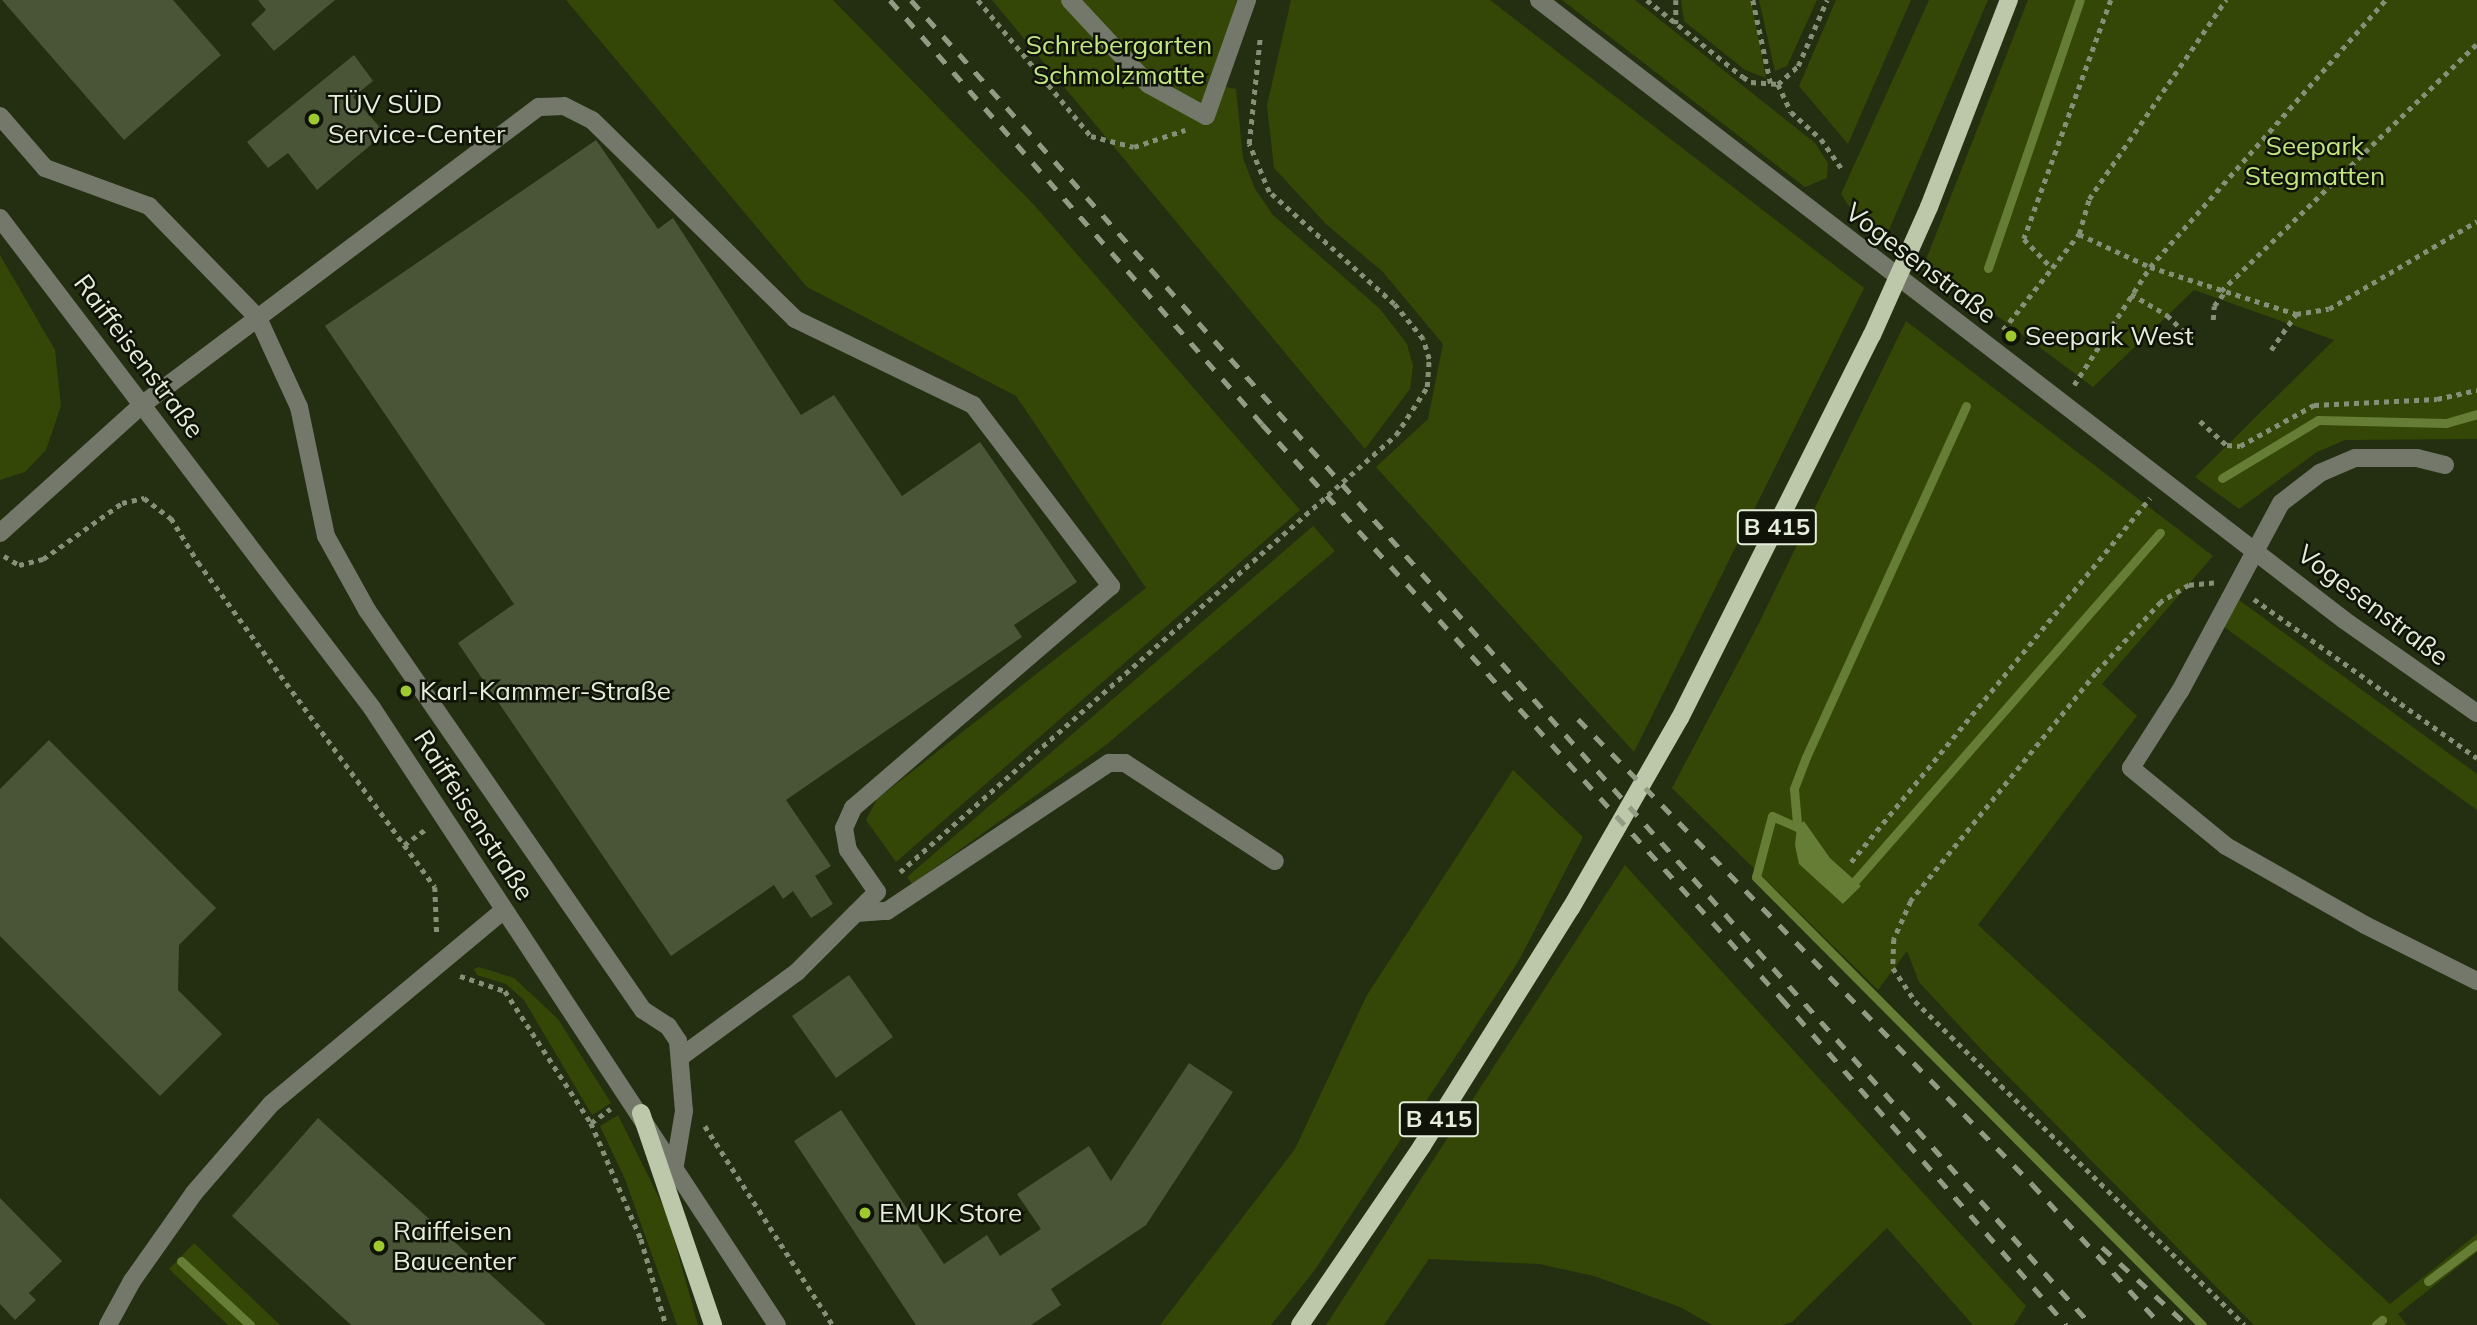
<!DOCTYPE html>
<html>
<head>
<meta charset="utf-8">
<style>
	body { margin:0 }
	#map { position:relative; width:2477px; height:1325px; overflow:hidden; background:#242e11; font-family:Mulish,sans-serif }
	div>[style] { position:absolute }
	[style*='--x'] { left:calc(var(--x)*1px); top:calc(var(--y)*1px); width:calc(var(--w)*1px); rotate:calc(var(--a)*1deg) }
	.green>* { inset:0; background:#354707 }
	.water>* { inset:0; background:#657d35 }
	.stream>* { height:9px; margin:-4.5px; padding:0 4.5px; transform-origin:4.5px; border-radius:4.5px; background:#657d35 }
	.building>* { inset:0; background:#4a5538 }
	.path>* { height:4.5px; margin-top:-2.25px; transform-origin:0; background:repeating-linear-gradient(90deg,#868f77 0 5px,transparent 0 10px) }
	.minor>* { height:18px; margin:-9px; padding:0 9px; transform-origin:9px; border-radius:9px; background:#73786a }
	.major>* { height:18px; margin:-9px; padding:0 9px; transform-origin:9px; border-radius:9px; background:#bdc8ab }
	.rail>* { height:5px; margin-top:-2.5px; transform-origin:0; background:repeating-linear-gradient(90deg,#929b84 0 12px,transparent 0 24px) }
	.dots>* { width:19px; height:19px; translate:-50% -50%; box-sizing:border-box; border:4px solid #101408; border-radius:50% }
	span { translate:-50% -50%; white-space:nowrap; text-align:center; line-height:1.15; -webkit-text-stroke:5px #101408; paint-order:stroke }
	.shield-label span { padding:2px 5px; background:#101408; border:2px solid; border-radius:5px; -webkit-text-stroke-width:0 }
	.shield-label { font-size:24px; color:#e6eddb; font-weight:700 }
	.park-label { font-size:26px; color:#c3e682 }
	.poi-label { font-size:26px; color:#e6eddb }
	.left { translate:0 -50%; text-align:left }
	.street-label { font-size:26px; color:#e6eddb }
</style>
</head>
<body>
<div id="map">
	<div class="green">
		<i style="clip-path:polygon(566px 0,833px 0,1035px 206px,1300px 510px,896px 862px,866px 820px,877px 799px,1146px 588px,1016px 396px,807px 287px)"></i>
		<i style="clip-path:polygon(992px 0,1237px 0,1212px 84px,1236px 89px,1243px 158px,1255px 189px,1273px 215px,1380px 309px,1407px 344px,1413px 366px,1410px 389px,1365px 449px)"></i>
		<i style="clip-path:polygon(1291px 0,1490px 0,1864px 288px,1634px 752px,1376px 467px,1428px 419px,1443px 344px,1383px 272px,1326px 224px,1274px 168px,1267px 105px)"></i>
		<i style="clip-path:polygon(1562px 0,1635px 0,1815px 143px,1828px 163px,1827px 178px,1805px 187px)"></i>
		<i style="clip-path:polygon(1681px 0,1751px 0,1766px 78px,1745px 70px,1684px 21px)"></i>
		<i style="clip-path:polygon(1759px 0,1817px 0,1787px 66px,1775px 71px)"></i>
		<i style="clip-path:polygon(1836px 0,1911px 0,1848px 144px,1799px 86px)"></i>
		<i style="clip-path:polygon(1929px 0,1988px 0,1885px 239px,1857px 218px,1841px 194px)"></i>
		<i style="clip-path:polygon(2028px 0,2477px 0,2477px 439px,2345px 440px,2317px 452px,2239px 509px,2195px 477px,2334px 340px,2194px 290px,2093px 387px,1996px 315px,1922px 270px)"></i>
		<i style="clip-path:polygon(0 255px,55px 350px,61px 406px,46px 450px,25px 472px,0 480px)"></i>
		<i style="clip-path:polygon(evenodd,1906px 321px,2213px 556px,2102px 684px,2137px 716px,1978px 925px,2390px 1304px,2477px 1234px,2477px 1252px,2398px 1314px,2407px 1325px,2254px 1325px,1980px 1048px,1919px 982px,1907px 951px,1878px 990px,1672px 788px,1759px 623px,1906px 321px,1804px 821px,1830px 858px,1860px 886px,1844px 904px,1799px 864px,1804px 821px)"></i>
		<i style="clip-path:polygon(1313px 526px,1335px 551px,1106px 745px,912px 884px,907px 877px)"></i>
		<i style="clip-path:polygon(2239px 600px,2477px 774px,2477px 810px,2220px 624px)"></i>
		<i style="clip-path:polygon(1513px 770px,1583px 837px,1518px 962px,1314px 1271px,1271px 1325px,1160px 1325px,1295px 1149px,1367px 995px)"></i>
		<i style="clip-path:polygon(1625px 865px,2026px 1306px,2014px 1325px,1973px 1325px,1887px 1228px,1792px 1322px,1783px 1325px,1712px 1325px,1680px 1307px,1594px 1276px,1539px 1264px,1429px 1259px,1384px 1325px,1326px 1325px)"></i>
		<i style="clip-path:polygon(479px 967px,514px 978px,558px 1019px,611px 1103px,592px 1115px,524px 1000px,506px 984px,477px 975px,474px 969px)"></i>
		<i style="clip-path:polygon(618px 1115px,667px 1214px,698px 1325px,677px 1325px,625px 1179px,600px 1126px)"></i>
		<i style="clip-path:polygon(194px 1243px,280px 1325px,228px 1325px,169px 1269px)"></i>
	</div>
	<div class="water">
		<i style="clip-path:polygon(1804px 821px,1830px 858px,1861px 886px,1843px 904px,1799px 864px,1795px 845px,1797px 827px)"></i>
	</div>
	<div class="stream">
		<i style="--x:1988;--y:268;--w:283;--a:-71.1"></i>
		<i style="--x:1966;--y:406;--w:386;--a:114.5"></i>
		<i style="--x:1806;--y:757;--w:34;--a:111"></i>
		<i style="--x:1794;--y:789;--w:38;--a:85"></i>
		<i style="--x:1797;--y:827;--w:27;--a:-156"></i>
		<i style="--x:1772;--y:816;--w:63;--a:104.7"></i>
		<i style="--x:1756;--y:877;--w:632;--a:45.13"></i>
		<i style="--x:2222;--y:478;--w:112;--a:-31.1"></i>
		<i style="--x:2318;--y:420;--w:128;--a:1.3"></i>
		<i style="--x:2446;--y:423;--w:32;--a:-16"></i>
		<i style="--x:1855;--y:881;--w:463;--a:-48.8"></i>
		<i style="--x:181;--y:1261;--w:94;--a:42.8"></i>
		<i style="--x:2428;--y:1281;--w:61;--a:-37.1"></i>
		<i style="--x:2376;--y:1325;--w:8;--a:-40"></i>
	</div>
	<div class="building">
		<i style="clip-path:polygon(2px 0,173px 0,221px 55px,124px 140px)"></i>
		<i style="clip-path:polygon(258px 0,335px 0,274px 51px,251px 24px,266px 10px)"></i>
		<i style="clip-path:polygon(354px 55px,373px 81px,353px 97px,385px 133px,317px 190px,288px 153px,268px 168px,247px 142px)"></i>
		<i style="clip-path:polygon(596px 140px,658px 229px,673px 218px,801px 415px,834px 395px,902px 496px,980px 442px,1077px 582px,1014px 625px,1022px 637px,786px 800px,831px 866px,815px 876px,833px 904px,811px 918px,793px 891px,783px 899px,774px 885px,671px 956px,458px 643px,514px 604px,325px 326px)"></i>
		<i style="clip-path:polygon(49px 740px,216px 908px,179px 945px,178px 990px,222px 1034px,160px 1096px,0 936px,0 789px)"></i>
		<i style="clip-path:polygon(849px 975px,893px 1037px,836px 1078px,792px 1016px)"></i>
		<i style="clip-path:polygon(1189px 1063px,1233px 1092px,1146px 1225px,1051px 1289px,1061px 1305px,1031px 1325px,916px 1325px,794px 1141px,841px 1110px,944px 1264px,987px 1235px,1000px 1256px,1041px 1229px,1017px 1194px,1089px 1146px,1111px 1181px)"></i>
		<i style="clip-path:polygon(318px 1118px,546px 1325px,351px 1325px,232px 1216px)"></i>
		<i style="clip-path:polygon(0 1198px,62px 1261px,29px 1293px,36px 1300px,15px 1320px,0 1304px)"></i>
	</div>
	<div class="path">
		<i style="--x:978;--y:0;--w:177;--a:50.3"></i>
		<i style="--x:1091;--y:136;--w:44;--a:14.3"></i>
		<i style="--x:1134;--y:147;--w:54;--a:-18.4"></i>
		<i style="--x:1647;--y:0;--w:123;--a:38.7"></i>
		<i style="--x:1743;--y:77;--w:9;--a:32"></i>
		<i style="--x:1751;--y:82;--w:27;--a:4"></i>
		<i style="--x:1778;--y:84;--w:31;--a:65"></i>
		<i style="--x:1791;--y:112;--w:40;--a:42"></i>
		<i style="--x:1821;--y:139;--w:39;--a:55"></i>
		<i style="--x:1676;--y:0;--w:24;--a:90"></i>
		<i style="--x:1753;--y:0;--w:87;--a:78"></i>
		<i style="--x:2111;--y:0;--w:254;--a:110"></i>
		<i style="--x:2024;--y:239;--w:40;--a:46"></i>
		<i style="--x:2052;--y:268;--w:43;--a:-51.5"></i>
		<i style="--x:2079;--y:234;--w:36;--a:-74"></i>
		<i style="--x:2089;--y:199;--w:242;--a:-55.5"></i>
		<i style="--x:1778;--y:84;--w:27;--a:-42"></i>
		<i style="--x:1798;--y:66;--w:72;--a:-66.3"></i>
		<i style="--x:2079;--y:234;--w:78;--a:24.9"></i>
		<i style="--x:2150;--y:267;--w:153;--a:17.8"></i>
		<i style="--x:2296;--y:314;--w:33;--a:-9"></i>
		<i style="--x:2329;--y:309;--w:172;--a:-30.7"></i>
		<i style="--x:2221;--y:291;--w:356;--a:-44"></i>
		<i style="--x:2131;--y:294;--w:42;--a:30.3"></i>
		<i style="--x:2167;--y:315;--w:36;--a:44"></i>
		<i style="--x:2213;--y:320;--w:14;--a:-86"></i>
		<i style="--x:2214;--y:306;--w:18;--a:-52"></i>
		<i style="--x:2003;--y:330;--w:79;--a:-51.7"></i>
		<i style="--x:2271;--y:350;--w:44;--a:-55.2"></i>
		<i style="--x:2074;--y:385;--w:140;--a:-57.2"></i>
		<i style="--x:2150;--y:267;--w:356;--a:-48.6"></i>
		<i style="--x:2200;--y:421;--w:36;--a:42"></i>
		<i style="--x:2227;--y:445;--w:13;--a:4"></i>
		<i style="--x:2240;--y:446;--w:85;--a:-29"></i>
		<i style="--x:2314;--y:405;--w:123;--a:-2.8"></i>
		<i style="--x:2437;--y:399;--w:41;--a:-12.7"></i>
		<i style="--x:4;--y:556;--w:17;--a:31"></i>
		<i style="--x:19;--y:565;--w:25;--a:-14"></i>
		<i style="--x:43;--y:559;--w:97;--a:-35.3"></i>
		<i style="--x:122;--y:503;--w:23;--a:-13"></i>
		<i style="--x:144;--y:498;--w:34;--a:37"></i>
		<i style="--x:171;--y:518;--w:52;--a:58.5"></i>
		<i style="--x:198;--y:562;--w:402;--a:53.9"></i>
		<i style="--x:435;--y:887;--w:49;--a:87.7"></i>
		<i style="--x:2214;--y:583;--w:25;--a:175"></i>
		<i style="--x:2189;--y:585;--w:33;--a:149"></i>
		<i style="--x:2161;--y:602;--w:96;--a:132.5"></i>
		<i style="--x:2096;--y:673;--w:294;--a:129.1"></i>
		<i style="--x:1911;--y:901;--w:42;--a:114.1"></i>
		<i style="--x:1894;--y:939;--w:29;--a:92"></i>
		<i style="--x:1893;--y:968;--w:40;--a:56"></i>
		<i style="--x:1915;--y:1001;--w:462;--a:44.5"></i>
		<i style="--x:2254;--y:599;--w:274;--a:35.5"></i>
		<i style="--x:404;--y:845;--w:27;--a:-36"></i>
		<i style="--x:1851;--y:862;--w:471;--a:-50.6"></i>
		<i style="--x:900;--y:872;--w:661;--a:-41.38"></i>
		<i style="--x:1396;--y:435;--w:57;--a:-57.1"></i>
		<i style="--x:1427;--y:387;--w:28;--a:-86"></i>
		<i style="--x:1429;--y:359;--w:21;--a:-107"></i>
		<i style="--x:1423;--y:339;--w:45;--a:-129.6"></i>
		<i style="--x:1394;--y:304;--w:168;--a:-138.1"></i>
		<i style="--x:1269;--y:192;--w:52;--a:-112.6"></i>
		<i style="--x:1249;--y:144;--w:107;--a:-84.1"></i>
		<i style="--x:460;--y:976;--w:47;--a:18.4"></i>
		<i style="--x:505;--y:991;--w:158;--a:56.9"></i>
		<i style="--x:591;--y:1123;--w:126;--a:66.7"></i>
		<i style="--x:641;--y:1239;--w:90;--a:73.8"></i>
		<i style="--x:591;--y:1123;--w:24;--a:-36"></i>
		<i style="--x:705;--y:1126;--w:237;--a:57.3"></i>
	</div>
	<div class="minor">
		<i style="--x:1070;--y:0;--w:115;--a:47.1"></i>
		<i style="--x:1148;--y:84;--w:66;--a:28.9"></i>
		<i style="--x:1206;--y:116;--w:123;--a:-70.5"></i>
		<i style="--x:1539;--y:0;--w:1016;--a:37.6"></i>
		<i style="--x:2344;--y:620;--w:162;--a:35"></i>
		<i style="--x:0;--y:116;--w:69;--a:49.1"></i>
		<i style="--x:45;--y:168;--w:111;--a:20.1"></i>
		<i style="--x:149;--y:206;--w:156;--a:45.8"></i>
		<i style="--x:258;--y:318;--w:98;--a:65.3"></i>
		<i style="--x:299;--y:407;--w:132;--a:78.2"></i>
		<i style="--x:326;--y:536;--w:85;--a:61"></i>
		<i style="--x:367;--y:610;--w:486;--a:55.4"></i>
		<i style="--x:643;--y:1010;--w:30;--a:33"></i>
		<i style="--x:668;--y:1026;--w:18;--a:56"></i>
		<i style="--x:678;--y:1041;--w:70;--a:85.1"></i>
		<i style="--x:684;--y:1111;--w:55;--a:99.5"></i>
		<i style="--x:0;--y:218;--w:615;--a:52.79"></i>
		<i style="--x:372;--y:708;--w:738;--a:56.72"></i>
		<i style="--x:2445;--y:465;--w:29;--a:-166"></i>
		<i style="--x:2417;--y:458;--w:62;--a:180"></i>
		<i style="--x:2355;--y:458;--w:38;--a:157"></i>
		<i style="--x:2320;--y:473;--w:49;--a:142.4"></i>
		<i style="--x:2281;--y:503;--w:213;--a:118.2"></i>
		<i style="--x:2180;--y:691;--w:91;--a:122.5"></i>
		<i style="--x:2131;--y:768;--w:123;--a:39.4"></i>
		<i style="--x:2226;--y:846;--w:160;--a:29.6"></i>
		<i style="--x:2365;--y:925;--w:125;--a:26.6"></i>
		<i style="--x:0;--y:533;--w:193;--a:-42.1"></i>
		<i style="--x:143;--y:404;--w:495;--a:-36.9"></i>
		<i style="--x:539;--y:107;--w:25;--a:-2"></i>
		<i style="--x:564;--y:106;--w:31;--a:27"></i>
		<i style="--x:592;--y:120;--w:284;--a:44.4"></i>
		<i style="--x:795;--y:319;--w:198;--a:25.8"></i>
		<i style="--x:973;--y:405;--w:228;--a:52.7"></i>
		<i style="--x:1111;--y:586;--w:340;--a:139.3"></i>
		<i style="--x:853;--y:808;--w:22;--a:114"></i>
		<i style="--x:844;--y:828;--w:22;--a:80"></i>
		<i style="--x:848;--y:850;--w:51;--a:55.4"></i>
		<i style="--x:877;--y:892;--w:113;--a:135"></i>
		<i style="--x:797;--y:972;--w:142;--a:143.9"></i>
		<i style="--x:856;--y:913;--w:31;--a:-4"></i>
		<i style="--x:887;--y:911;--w:267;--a:-33.7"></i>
		<i style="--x:1109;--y:763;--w:16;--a:0"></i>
		<i style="--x:1125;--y:763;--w:179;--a:33.2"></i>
		<i style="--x:108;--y:1325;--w:50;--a:-61.4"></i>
		<i style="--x:132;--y:1281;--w:108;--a:-54.8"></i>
		<i style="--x:194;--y:1193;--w:118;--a:-49.1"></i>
		<i style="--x:271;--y:1104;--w:303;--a:-39.8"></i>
	</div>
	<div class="major">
		<i style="--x:641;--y:1113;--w:224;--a:71.2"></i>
		<i style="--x:1300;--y:1325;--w:217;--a:-55.7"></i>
		<i style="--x:1422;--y:1146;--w:281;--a:-58"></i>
		<i style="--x:1571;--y:908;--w:219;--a:-60.2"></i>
		<i style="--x:1680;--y:718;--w:428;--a:-63.4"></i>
		<i style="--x:1872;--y:335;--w:140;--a:-66"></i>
		<i style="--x:1929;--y:207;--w:222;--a:-68.9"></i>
	</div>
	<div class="rail">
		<i style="--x:890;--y:0;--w:564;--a:48.74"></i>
		<i style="--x:1262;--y:424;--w:774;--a:47.88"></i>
		<i style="--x:1781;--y:998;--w:434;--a:48.9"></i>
		<i style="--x:911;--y:0;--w:1774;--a:48.31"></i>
		<i style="--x:1578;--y:719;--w:650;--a:45.69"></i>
		<i style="--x:2032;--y:1184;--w:191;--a:47.5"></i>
		<i style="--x:2102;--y:1247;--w:115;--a:42.5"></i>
	</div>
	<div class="dots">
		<i style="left:314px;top:119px;background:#9eca2f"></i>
		<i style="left:2011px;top:336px;background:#9eca2f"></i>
		<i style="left:406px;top:691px;background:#9eca2f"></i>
		<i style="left:865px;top:1213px;background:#9eca2f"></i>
		<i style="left:379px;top:1246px;background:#9eca2f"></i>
	</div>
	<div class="shield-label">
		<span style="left:1777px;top:527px">B 415</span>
		<span style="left:1439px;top:1119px">B 415</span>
	</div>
	<div class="park-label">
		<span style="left:1119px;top:60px">Schrebergarten<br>Schmolzmatte</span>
		<span style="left:2315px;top:161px">Seepark<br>Stegmatten</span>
	</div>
	<div class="poi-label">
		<span class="left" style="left:328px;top:119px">TÜV SÜD<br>Service-Center</span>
		<span class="left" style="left:2025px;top:336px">Seepark West</span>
		<span class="left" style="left:420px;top:691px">Karl-Kammer-Straße</span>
		<span class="left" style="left:879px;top:1213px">EMUK Store</span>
		<span class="left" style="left:393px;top:1246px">Raiffeisen<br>Baucenter</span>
	</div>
	<div class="street-label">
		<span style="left:1921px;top:263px;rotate:37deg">Vogesenstraße</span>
		<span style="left:139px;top:356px;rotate:53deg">Raiffeisenstraße</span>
		<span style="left:2373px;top:605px;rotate:37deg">Vogesenstraße</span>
		<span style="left:474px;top:815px;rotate:57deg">Raiffeisenstraße</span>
	</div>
</div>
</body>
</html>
